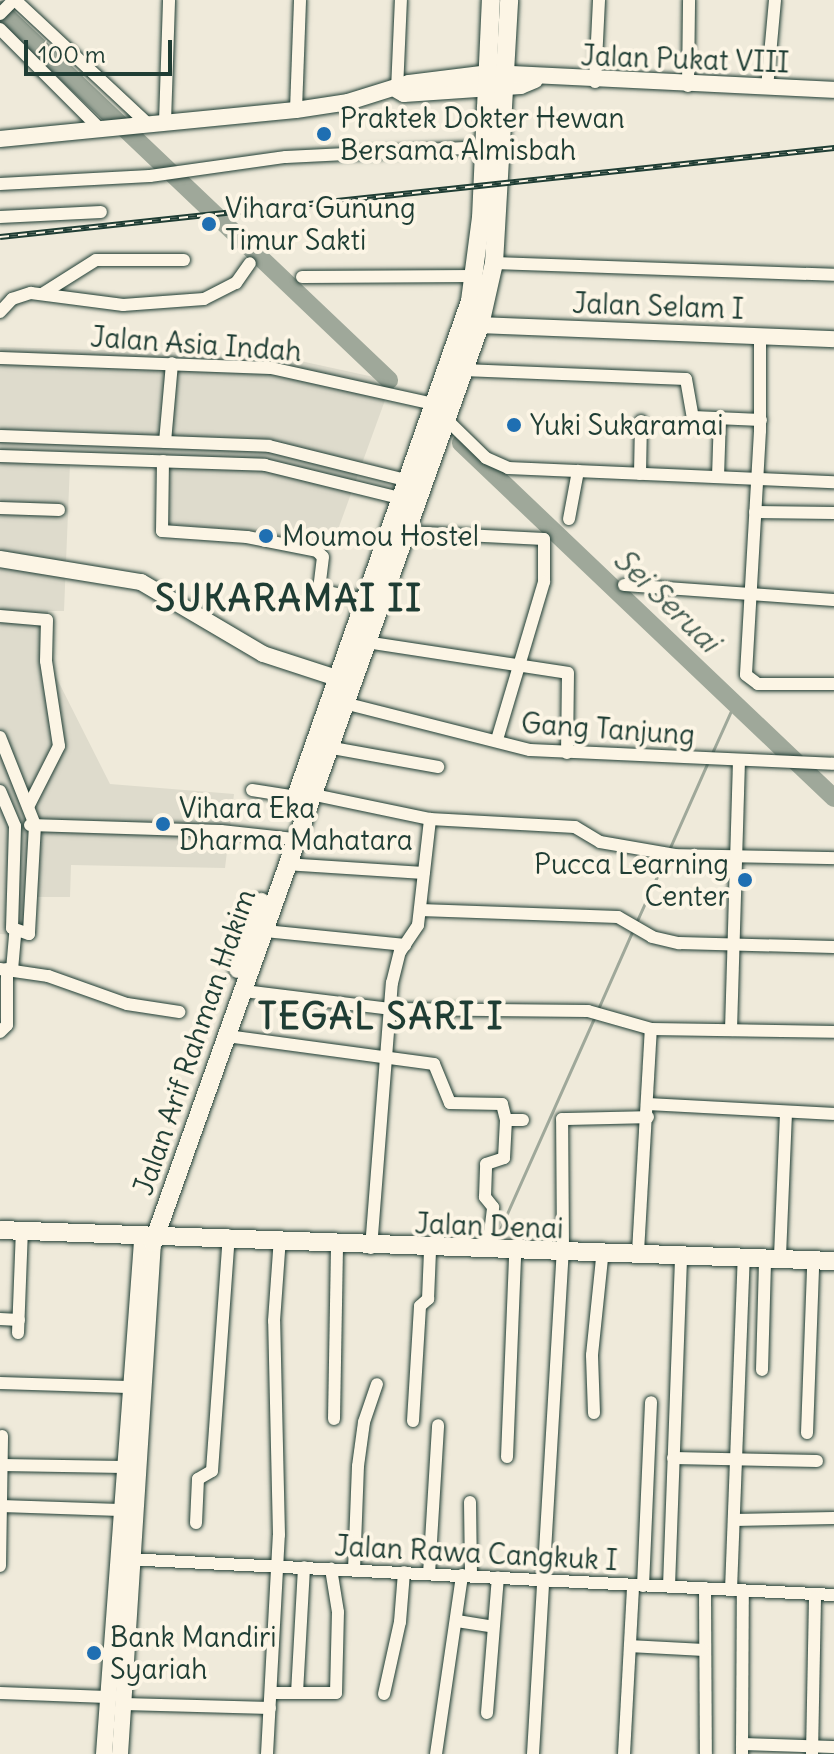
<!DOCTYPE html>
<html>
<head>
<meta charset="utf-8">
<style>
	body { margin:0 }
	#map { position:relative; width:834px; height:1754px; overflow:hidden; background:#efeada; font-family:Delius,sans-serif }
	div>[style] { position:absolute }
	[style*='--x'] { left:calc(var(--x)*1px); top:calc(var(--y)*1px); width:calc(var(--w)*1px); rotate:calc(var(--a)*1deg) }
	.built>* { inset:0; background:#dedbcc }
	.stream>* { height:3px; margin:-1.5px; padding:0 1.5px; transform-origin:1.5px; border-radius:1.5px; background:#9fa89a }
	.river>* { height:18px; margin:-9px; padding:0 9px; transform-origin:9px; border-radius:9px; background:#9fa89a }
	.roads { filter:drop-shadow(0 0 2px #1f3d34) drop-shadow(0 0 2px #1f3d34) }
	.street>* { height:12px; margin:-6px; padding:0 6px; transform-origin:6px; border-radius:6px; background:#fcf5e5 }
	.secondary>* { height:16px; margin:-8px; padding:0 8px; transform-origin:8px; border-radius:8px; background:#fcf5e5 }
	.primary>* { height:18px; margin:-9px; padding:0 9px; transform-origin:9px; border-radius:9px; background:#fcf5e5 }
	.rail>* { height:6px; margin-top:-3px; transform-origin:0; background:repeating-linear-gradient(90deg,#fcf5e5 0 9px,#1f3d34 0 18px); box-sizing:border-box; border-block:2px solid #1f3d34 }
	.dots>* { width:22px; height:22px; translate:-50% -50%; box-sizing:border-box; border:4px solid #fcf5e5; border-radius:50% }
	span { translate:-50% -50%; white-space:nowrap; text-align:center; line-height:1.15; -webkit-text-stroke:8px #fcf5e5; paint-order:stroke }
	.street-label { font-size:28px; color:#1f3d34 }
	.poi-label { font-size:28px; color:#1f3d34 }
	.left { translate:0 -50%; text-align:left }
	.right { translate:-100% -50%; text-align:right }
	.water-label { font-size:30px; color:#455d53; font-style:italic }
	.district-label { font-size:36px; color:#1f3d34; font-weight:700; letter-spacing:2px }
	.scale { position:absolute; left:24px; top:40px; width:148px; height:36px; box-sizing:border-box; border:4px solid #1f3d34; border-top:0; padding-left:10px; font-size:24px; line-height:28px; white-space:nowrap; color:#1f3d34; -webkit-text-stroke:6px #fcf5e5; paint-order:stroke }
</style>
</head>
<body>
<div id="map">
	<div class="built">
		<i style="clip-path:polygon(0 347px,273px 355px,392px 381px,332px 546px,253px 531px,167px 524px,168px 467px,70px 464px,64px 611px,48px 611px,47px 659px,110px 784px,234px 794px,225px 868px,71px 865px,70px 897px,30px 897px,30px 935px,0 934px)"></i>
	</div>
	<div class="stream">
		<i style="--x:712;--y:753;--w:56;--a:-65.7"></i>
		<i style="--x:668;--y:852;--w:96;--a:-66.1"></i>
		<i style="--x:635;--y:925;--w:72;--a:-65.6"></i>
		<i style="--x:598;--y:1009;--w:84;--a:-66.2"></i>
		<i style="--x:497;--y:1236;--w:241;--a:-66"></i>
	</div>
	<div class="river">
		<i style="--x:0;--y:10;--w:537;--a:43.57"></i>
		<i style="--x:461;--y:443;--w:515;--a:43.58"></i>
	</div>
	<div class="roads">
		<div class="street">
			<i style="--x:15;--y:0;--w:180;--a:43"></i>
			<i style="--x:0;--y:14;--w:20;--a:-45"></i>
			<i style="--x:0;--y:29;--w:139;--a:45"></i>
			<i style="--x:595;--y:82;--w:82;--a:-87.2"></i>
			<i style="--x:688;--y:86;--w:86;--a:-89.3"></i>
			<i style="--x:767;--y:88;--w:88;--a:-84.8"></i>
			<i style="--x:397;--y:90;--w:90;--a:-87.5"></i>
			<i style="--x:296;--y:110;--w:110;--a:-87.9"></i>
			<i style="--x:165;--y:122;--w:122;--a:-88.1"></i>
			<i style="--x:0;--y:184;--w:150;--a:-3.1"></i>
			<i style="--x:150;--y:176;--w:137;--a:-8"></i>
			<i style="--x:286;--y:157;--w:199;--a:-2.9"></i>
			<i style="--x:0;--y:217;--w:101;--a:-2.8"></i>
			<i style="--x:494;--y:263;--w:340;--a:2"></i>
			<i style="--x:302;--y:277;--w:172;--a:-0.3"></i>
			<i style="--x:42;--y:294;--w:64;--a:-32.2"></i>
			<i style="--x:96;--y:260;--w:88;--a:0"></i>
			<i style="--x:0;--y:312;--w:18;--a:-47"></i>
			<i style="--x:12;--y:299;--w:20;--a:-18"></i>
			<i style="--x:31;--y:293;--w:93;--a:7.4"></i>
			<i style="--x:123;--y:305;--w:81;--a:-4.2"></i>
			<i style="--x:204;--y:299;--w:36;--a:-27"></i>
			<i style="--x:236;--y:283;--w:24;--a:-55"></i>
			<i style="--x:760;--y:336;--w:95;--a:90"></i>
			<i style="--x:760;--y:431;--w:244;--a:93.3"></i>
			<i style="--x:746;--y:675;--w:15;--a:37"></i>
			<i style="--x:758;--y:684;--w:76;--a:0"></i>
			<i style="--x:0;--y:358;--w:271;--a:2.1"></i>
			<i style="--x:271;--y:368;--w:166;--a:12.5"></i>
			<i style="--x:463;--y:370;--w:223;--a:2.3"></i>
			<i style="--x:686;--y:379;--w:39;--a:80"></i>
			<i style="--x:693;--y:417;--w:68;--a:2.5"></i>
			<i style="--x:445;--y:418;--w:57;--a:44.3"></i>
			<i style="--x:486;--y:458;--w:24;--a:24"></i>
			<i style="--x:508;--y:468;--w:326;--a:2.5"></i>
			<i style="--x:0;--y:436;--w:269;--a:2.1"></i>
			<i style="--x:269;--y:446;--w:140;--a:14"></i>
			<i style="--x:165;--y:442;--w:79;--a:-84.9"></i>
			<i style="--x:0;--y:456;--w:265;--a:1.9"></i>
			<i style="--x:265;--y:465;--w:138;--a:13.8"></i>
			<i style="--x:163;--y:461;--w:70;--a:90.8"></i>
			<i style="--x:162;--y:531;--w:85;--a:4"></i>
			<i style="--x:247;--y:537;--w:71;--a:11.3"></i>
			<i style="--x:317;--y:551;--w:8;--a:45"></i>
			<i style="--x:323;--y:557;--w:33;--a:97"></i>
			<i style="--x:319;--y:590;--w:46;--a:12.5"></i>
			<i style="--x:640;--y:474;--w:53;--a:-88.9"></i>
			<i style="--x:718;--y:477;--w:59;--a:-88.1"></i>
			<i style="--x:0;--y:508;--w:59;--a:1.9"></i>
			<i style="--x:755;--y:512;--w:79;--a:0.7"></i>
			<i style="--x:569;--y:519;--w:49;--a:-79.4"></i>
			<i style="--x:405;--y:532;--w:139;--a:2.9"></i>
			<i style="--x:544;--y:539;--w:43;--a:90"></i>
			<i style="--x:544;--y:582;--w:165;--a:106.6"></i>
			<i style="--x:624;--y:585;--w:211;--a:4.1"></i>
			<i style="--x:0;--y:616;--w:47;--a:4.9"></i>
			<i style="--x:47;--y:620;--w:41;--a:91.4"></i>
			<i style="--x:46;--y:661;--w:86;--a:81.3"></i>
			<i style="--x:59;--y:746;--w:68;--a:116.9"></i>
			<i style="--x:366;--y:642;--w:204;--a:8.7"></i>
			<i style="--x:568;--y:673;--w:80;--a:90.7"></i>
			<i style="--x:340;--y:702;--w:196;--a:14.2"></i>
			<i style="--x:530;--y:750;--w:304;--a:2.6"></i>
			<i style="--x:0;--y:737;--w:95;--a:68.3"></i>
			<i style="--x:35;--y:825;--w:109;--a:93.2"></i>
			<i style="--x:29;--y:934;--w:18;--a:-161"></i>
			<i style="--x:12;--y:928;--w:102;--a:-88.3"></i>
			<i style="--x:15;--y:826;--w:38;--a:-113"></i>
			<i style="--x:327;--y:747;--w:113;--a:10.2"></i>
			<i style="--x:252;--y:790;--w:45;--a:9"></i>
			<i style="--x:310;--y:794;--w:123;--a:11.8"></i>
			<i style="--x:430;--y:819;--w:145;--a:3.2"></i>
			<i style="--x:575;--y:827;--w:29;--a:31"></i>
			<i style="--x:600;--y:842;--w:76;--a:9.8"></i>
			<i style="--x:675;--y:855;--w:159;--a:1.1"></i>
			<i style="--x:30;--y:825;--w:191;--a:1.8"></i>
			<i style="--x:221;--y:831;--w:73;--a:6.3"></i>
			<i style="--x:285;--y:864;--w:139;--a:3.7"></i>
			<i style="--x:420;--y:910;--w:198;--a:2"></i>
			<i style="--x:618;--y:917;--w:39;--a:30"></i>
			<i style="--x:652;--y:937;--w:28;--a:13"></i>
			<i style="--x:679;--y:943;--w:155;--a:1.5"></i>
			<i style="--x:265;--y:931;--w:141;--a:5.7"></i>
			<i style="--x:0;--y:969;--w:49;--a:8.3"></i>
			<i style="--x:48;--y:976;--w:84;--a:19.5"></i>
			<i style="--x:127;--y:1004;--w:53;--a:8.7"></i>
			<i style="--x:12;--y:970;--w:38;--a:-85"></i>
			<i style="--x:244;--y:991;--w:147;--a:7"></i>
			<i style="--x:390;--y:1009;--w:198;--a:0.6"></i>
			<i style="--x:588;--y:1011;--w:66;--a:15.9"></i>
			<i style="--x:651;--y:1029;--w:183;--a:0.9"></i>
			<i style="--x:731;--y:1030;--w:268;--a:-88.3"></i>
			<i style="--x:0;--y:1032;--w:10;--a:-45"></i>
			<i style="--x:7;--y:1025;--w:56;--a:-90"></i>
			<i style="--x:227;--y:1036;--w:209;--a:7.7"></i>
			<i style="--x:434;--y:1064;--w:42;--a:67.7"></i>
			<i style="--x:450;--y:1103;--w:52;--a:1.1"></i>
			<i style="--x:502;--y:1104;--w:16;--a:76"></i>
			<i style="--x:506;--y:1120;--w:17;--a:0"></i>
			<i style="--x:649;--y:1104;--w:185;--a:3.1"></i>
			<i style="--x:482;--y:1245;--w:14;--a:-56"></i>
			<i style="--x:490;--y:1233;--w:26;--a:-83"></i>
			<i style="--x:493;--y:1207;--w:13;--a:-129"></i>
			<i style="--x:485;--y:1197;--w:33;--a:-88"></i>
			<i style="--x:486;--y:1164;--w:19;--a:-18"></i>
			<i style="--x:504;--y:1158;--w:38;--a:-87"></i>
			<i style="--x:371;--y:1248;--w:266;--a:-85.5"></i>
			<i style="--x:392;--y:983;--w:32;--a:-76"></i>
			<i style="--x:400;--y:952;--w:32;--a:-56"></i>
			<i style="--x:418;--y:925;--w:107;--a:-83.5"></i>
			<i style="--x:638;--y:1252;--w:223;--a:-86.7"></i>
			<i style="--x:780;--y:1256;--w:144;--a:-87.6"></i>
			<i style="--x:0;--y:1319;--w:19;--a:3"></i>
			<i style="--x:18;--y:1333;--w:102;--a:-87.8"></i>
			<i style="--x:762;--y:1370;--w:105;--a:-88.4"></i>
			<i style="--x:0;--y:1383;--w:128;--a:1.8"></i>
			<i style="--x:594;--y:1413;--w:58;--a:-92"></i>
			<i style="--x:592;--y:1355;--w:97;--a:-84.1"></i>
			<i style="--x:334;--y:1419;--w:171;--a:-89"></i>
			<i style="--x:413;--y:1421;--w:115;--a:-86.5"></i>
			<i style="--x:420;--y:1306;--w:11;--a:-41"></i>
			<i style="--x:428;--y:1299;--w:47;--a:-87.6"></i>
			<i style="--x:807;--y:1433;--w:167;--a:-87.9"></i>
			<i style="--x:507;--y:1457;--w:202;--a:-87.7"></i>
			<i style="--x:673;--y:1458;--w:144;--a:1.2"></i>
			<i style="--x:2;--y:1465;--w:122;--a:0.9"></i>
			<i style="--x:470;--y:1502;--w:73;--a:89.2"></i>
			<i style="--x:1;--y:1506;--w:119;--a:1.9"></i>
			<i style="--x:734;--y:1520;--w:100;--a:-1.1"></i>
			<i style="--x:196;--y:1523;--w:44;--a:-87.4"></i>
			<i style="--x:198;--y:1479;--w:16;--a:-30"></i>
			<i style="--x:212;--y:1471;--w:236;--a:-85.9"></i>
			<i style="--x:126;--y:1559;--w:709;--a:2.91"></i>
			<i style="--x:0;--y:1566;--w:130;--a:-89.1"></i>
			<i style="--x:354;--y:1570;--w:104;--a:-87.8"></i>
			<i style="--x:358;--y:1466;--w:44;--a:-82.2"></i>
			<i style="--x:364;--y:1422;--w:40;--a:-71.1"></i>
			<i style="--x:429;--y:1574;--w:149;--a:-86.5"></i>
			<i style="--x:643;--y:1586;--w:184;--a:-87.5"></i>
			<i style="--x:669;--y:1586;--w:324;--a:-87.9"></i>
			<i style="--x:705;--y:1588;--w:166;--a:89.7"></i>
			<i style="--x:731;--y:1590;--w:335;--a:-87.8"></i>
			<i style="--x:457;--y:1621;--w:36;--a:9"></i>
			<i style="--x:630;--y:1646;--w:73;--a:3.1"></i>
			<i style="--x:0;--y:1693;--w:107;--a:2.1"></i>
			<i style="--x:271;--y:1693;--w:65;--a:0"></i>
			<i style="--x:336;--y:1693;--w:81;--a:-88.6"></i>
			<i style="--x:338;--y:1612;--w:44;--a:-99.2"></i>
			<i style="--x:297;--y:1693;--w:126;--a:-86.8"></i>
			<i style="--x:384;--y:1694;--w:74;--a:-77.5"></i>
			<i style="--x:400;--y:1622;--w:50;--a:-85.4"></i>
			<i style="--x:124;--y:1704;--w:146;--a:1.6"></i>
			<i style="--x:487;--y:1713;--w:136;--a:-85.4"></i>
			<i style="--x:742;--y:1744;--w:92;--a:1.9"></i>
			<i style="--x:267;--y:1754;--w:219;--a:-86.9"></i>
			<i style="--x:279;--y:1535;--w:214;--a:-91.3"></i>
			<i style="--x:274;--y:1321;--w:83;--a:-85.9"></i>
			<i style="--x:436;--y:1754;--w:181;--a:-81.7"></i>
			<i style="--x:533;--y:1754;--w:507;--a:-86.61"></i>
			<i style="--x:563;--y:1248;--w:129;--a:-90.4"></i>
			<i style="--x:562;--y:1119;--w:86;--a:-1.3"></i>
			<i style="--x:624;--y:1754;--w:168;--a:-86.9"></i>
			<i style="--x:742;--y:1754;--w:164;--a:-89.7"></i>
			<i style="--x:812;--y:1754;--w:159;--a:-88.9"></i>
		</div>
		<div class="secondary">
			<i style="--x:397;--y:90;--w:8;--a:30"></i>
			<i style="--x:404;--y:94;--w:117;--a:-3.9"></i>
			<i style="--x:521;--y:86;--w:15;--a:-23"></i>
			<i style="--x:0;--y:139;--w:297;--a:-5.6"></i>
			<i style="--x:296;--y:110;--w:53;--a:-8.7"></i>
			<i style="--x:348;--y:102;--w:64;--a:-17.3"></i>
			<i style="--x:409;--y:83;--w:81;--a:-7.1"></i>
			<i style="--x:489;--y:73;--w:345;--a:2.8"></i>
			<i style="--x:480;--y:325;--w:354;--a:2.3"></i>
			<i style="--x:0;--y:559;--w:143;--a:9.3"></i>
			<i style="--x:141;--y:582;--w:142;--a:30.5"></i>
			<i style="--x:263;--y:654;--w:90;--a:18"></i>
			<i style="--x:104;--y:1754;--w:513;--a:-85.76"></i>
			<i style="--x:120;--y:1754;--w:512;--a:-86.31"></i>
		</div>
		<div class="primary">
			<i style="--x:294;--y:802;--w:531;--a:-70.64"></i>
			<i style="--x:470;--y:301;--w:84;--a:-82.5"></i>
			<i style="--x:481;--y:218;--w:218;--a:-87.4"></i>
			<i style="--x:238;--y:969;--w:71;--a:-71.1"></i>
			<i style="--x:0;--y:1230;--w:835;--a:2.13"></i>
			<i style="--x:153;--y:1243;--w:975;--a:-70.39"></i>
			<i style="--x:480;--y:325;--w:64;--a:-77.3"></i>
			<i style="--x:494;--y:263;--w:263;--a:-86.7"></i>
		</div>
	</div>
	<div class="rail">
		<i style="--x:0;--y:237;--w:839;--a:-6.09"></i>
	</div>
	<div class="dots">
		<i style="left:324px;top:134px;background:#1f6fb2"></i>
		<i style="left:209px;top:224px;background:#1f6fb2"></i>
		<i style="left:514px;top:425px;background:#1f6fb2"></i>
		<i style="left:266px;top:536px;background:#1f6fb2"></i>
		<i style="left:163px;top:824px;background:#1f6fb2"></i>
		<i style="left:745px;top:880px;background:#1f6fb2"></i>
		<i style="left:94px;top:1653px;background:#1f6fb2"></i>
	</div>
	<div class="street-label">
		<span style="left:685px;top:59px;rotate:2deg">Jalan Pukat VIII</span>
		<span style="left:658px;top:306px;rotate:2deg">Jalan Selam I</span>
		<span style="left:196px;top:344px;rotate:4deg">Jalan Asia Indah</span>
		<span style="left:608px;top:729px;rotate:4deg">Gang Tanjung</span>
		<span style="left:194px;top:1042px;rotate:-71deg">Jalan Arif Rahman Hakim</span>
		<span style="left:489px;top:1226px;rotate:2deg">Jalan Denai</span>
		<span style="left:476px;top:1553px;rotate:3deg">Jalan Rawa Cangkuk I</span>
	</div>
	<div class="poi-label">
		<span class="left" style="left:340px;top:134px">Praktek Dokter Hewan<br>Bersama Almisbah</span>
		<span class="left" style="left:225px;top:224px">Vihara Gunung<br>Timur Sakti</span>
		<span class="left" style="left:530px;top:425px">Yuki Sukaramai</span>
		<span class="left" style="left:282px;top:536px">Moumou Hostel</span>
		<span class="left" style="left:179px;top:824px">Vihara Eka<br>Dharma Mahatara</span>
		<span class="right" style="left:729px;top:880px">Pucca Learning<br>Center</span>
		<span class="left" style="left:110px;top:1653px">Bank Mandiri<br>Syariah</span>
	</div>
	<div class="water-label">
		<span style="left:667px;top:600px;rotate:44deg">Sei Seruai</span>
	</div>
	<div class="district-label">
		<span style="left:289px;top:599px">SUKARAMAI II</span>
		<span style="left:381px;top:1017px">TEGAL SARI I</span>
	</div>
	<div class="scale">100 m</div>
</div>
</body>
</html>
